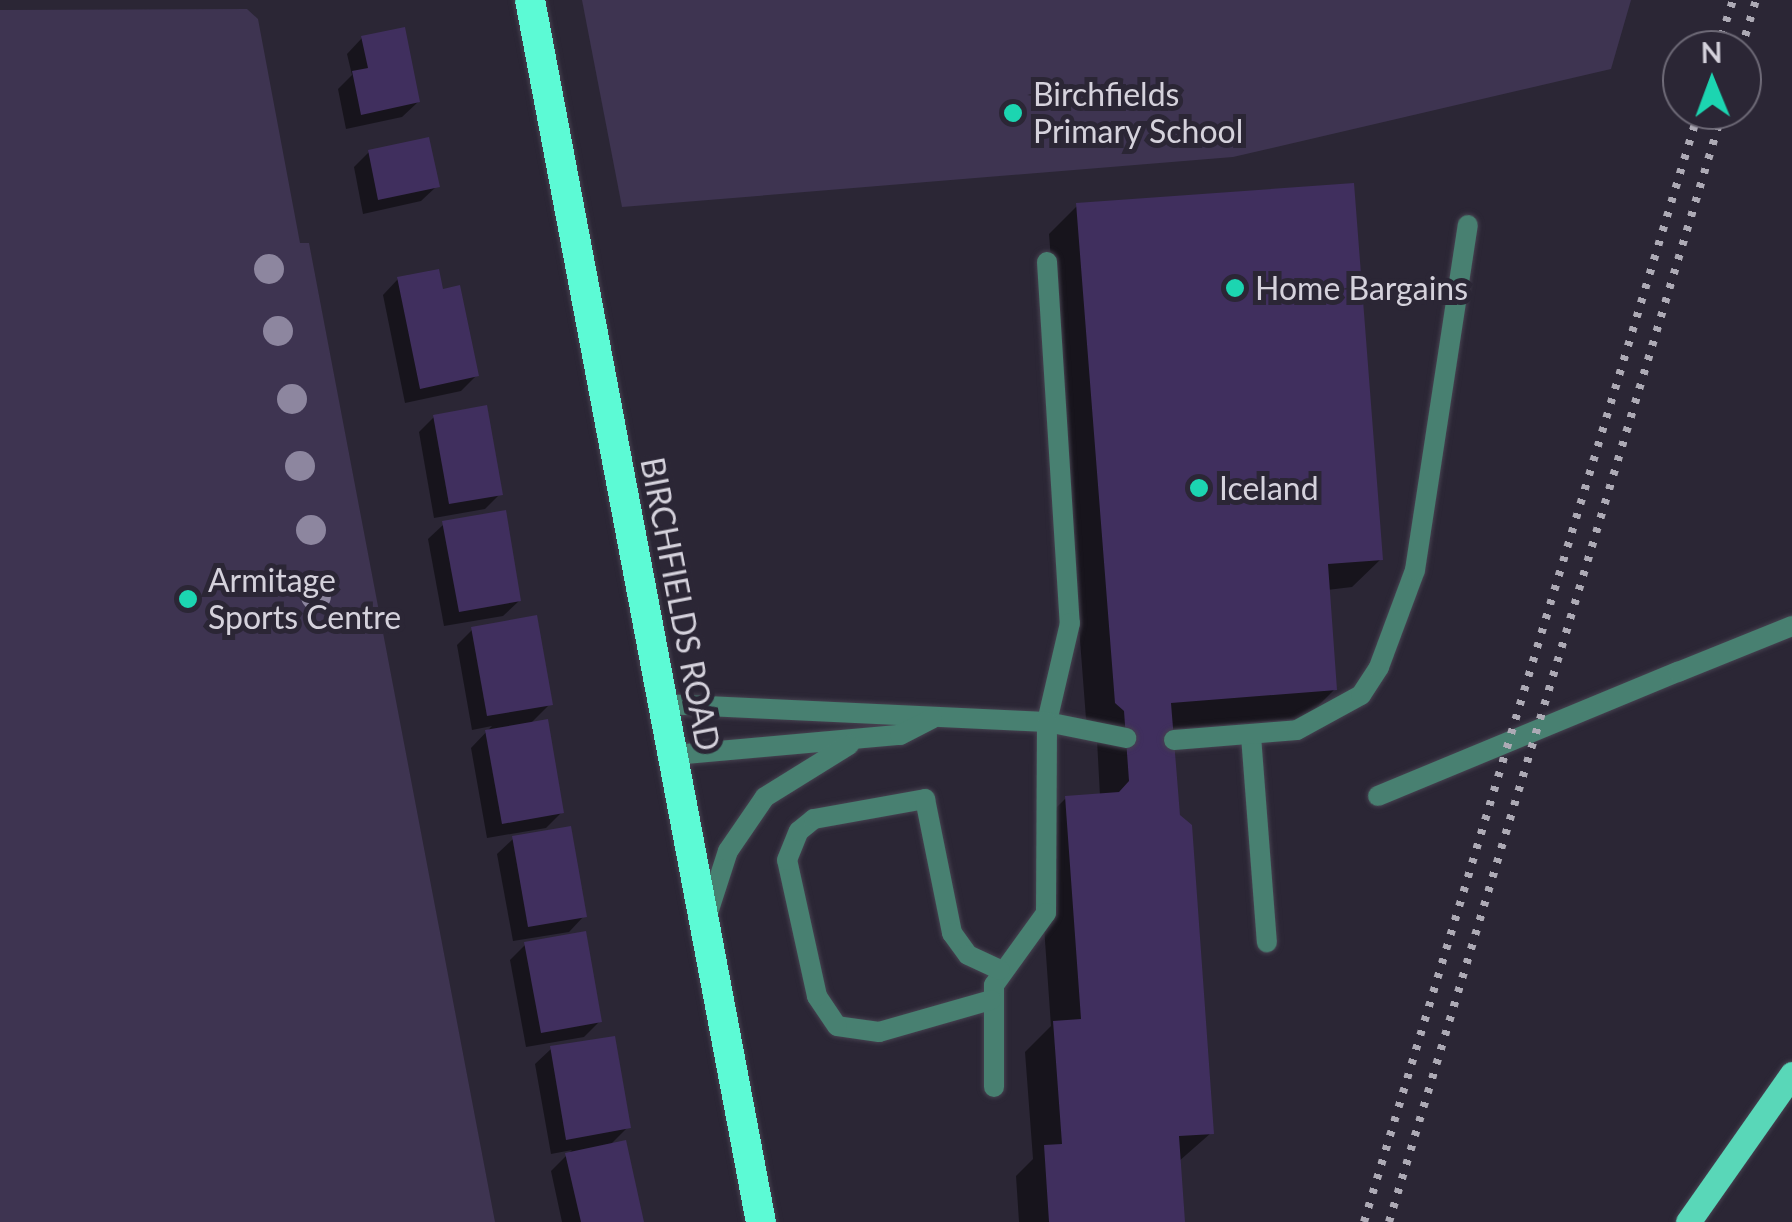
<!DOCTYPE html>
<html>
<head>
<meta charset="utf-8">
<style>
	body { margin:0 }
	#map { position:relative; width:1792px; height:1222px; overflow:hidden; background:#2b2635; font-family:Lato,sans-serif }
	div>[style] { position:absolute }
	[style*='--x'] { left:calc(var(--x)*1px); top:calc(var(--y)*1px); width:calc(var(--w)*1px); rotate:calc(var(--a)*1deg) }
	.green>* { inset:0; background:#3e3451 }
	.shadow>* { inset:0; background:#0007 }
	.building>* { inset:0; background:#402f5e }
	.roads { filter:drop-shadow(0 0 2px #464250) drop-shadow(0 0 2px #464250) }
	.lane>* { height:20px; margin:-10px; padding:0 10px; transform-origin:10px; border-radius:10px; background:#488071 }
	.street>* { height:20px; margin:-10px; padding:0 10px; transform-origin:10px; border-radius:10px; background:#488071 }
	.primary>* { height:25px; margin:-12.5px; padding:0 12.5px; transform-origin:12.5px; border-radius:12.5px; background:#59d7b8 }
	.highway>* { height:30px; margin:-15px; padding:0 15px; transform-origin:15px; border-radius:15px; background:#5cfad5 }
	.rail>* { height:8px; margin-top:-4px; transform-origin:0; background:repeating-linear-gradient(90deg,#adaab5 0 5px,transparent 0 15px) }
	.trees>* { width:30px; height:30px; margin:-15px; border-radius:50%; background:#8d869f }
	.dots>* { width:28px; height:28px; translate:-50% -50%; box-sizing:border-box; border:5px solid #2b2635; border-radius:50% }
	span { translate:-50% -50%; white-space:nowrap; text-align:center; line-height:1.15; -webkit-text-stroke:10px #2b2635; paint-order:stroke }
	.poi-label { font-size:32px; color:#d5d2dc }
	.left { translate:0 -50%; text-align:left }
	.street-label { font-size:32px; color:#d5d2dc }
	.north { position:absolute; left:1662px; top:30px; width:100px; height:100px; box-sizing:border-box; background:#2b2635; border:2px solid #6f6b78; border-radius:50%; rotate:359deg; font-size:28px; font-weight:700; line-height:40px; text-align:center; color:#d5d2dc }
	.north::after { content:''; display:block; margin:auto; width:35px; height:45px; background:#1cd5b1; clip-path:polygon(50% 0,100% 100%,50% 72%,0 100%) }
</style>
</head>
<body>
<div id="map">
	<div class="green">
		<i style="clip-path:polygon(582px 0,1631px 0,1611px 69px,1233px 157px,622px 207px)"></i>
		<i style="clip-path:polygon(247px 9px,258px 19px,300px 243px,309px 243px,495px 1222px,0 1222px,0 10px)"></i>
	</div>
	<div class="shadow">
		<i style="clip-path:polygon(362px 38px,418px 102px,402px 117px,346px 129px,338px 89px,352px 75px,347px 54px)"></i>
		<i style="clip-path:polygon(369px 152px,437px 186px,421px 201px,363px 214px,354px 167px)"></i>
		<i style="clip-path:polygon(1077px 206px,1381px 559px,1352px 587px,1327px 590px,1335px 689px,1306px 718px,1171px 729px,1211px 1133px,1178px 1162px,1182px 1222px,1019px 1222px,1016px 1176px,1033px 1159px,1025px 1052px,1051px 1026px,1037px 827px,1066px 798px,1100px 796px,1097px 740px,1087px 732px,1049px 234px)"></i>
		<i style="clip-path:polygon(398px 279px,441px 292px,476px 376px,461px 391px,405px 403px,383px 295px)"></i>
		<i style="clip-path:polygon(434px 417px,500px 494px,485px 509px,434px 518px,419px 432px)"></i>
		<i style="clip-path:polygon(444px 524px,519px 601px,503px 616px,444px 626px,428px 539px)"></i>
		<i style="clip-path:polygon(473px 629px,550px 704px,529px 725px,562px 812px,546px 828px,487px 838px,471px 748px,492px 726px,472px 730px,457px 645px)"></i>
		<i style="clip-path:polygon(513px 839px,584px 916px,569px 932px,513px 941px,497px 854px)"></i>
		<i style="clip-path:polygon(525px 945px,599px 1022px,584px 1037px,526px 1047px,510px 960px)"></i>
		<i style="clip-path:polygon(551px 1049px,628px 1127px,609px 1146px,641px 1222px,562px 1222px,551px 1171px,572px 1150px,551px 1154px,535px 1064px)"></i>
	</div>
	<div class="building">
		<i style="clip-path:polygon(405px 27px,420px 102px,361px 115px,352px 71px,368px 68px,361px 36px)"></i>
		<i style="clip-path:polygon(429px 137px,440px 187px,378px 200px,368px 150px)"></i>
		<i style="clip-path:polygon(1354px 183px,1383px 560px,1328px 564px,1337px 690px,1171px 703px,1180px 815px,1192px 825px,1214px 1134px,1179px 1136px,1185px 1222px,1049px 1222px,1044px 1145px,1062px 1144px,1053px 1021px,1081px 1019px,1065px 796px,1119px 792px,1129px 781px,1124px 711px,1115px 703px,1076px 203px)"></i>
		<i style="clip-path:polygon(439px 269px,443px 289px,460px 285px,479px 376px,420px 389px,397px 277px)"></i>
		<i style="clip-path:polygon(487px 405px,503px 495px,449px 504px,433px 415px)"></i>
		<i style="clip-path:polygon(506px 510px,521px 601px,459px 612px,442px 521px)"></i>
		<i style="clip-path:polygon(537px 615px,553px 705px,487px 716px,471px 627px)"></i>
		<i style="clip-path:polygon(548px 719px,564px 813px,502px 824px,485px 730px)"></i>
		<i style="clip-path:polygon(571px 826px,587px 917px,528px 927px,512px 836px)"></i>
		<i style="clip-path:polygon(586px 931px,602px 1022px,541px 1033px,524px 942px)"></i>
		<i style="clip-path:polygon(615px 1036px,631px 1128px,566px 1140px,550px 1046px)"></i>
		<i style="clip-path:polygon(626px 1140px,644px 1222px,581px 1222px,565px 1153px)"></i>
	</div>
	<div class="roads">
		<div class="lane">
			<i style="--x:1047;--y:262;--w:362;--a:86.4"></i>
			<i style="--x:1070;--y:623;--w:102;--a:103.1"></i>
			<i style="--x:1047;--y:722;--w:81;--a:11.4"></i>
			<i style="--x:664;--y:704;--w:383;--a:2.7"></i>
			<i style="--x:1047;--y:722;--w:191;--a:90.3"></i>
			<i style="--x:1046;--y:913;--w:89;--a:125.8"></i>
			<i style="--x:994;--y:985;--w:102;--a:90"></i>
			<i style="--x:1251;--y:736;--w:207;--a:85.6"></i>
			<i style="--x:1174;--y:740;--w:123;--a:-4.6"></i>
			<i style="--x:1297;--y:730;--w:73;--a:-28.7"></i>
			<i style="--x:1361;--y:695;--w:33;--a:-57"></i>
			<i style="--x:1379;--y:667;--w:103;--a:-69.6"></i>
			<i style="--x:1415;--y:570;--w:349;--a:-81.3"></i>
			<i style="--x:674;--y:755;--w:227;--a:-5.1"></i>
			<i style="--x:900;--y:735;--w:36;--a:-27"></i>
			<i style="--x:1378;--y:796;--w:325;--a:-22.5"></i>
			<i style="--x:706;--y:919;--w:71;--a:-72.1"></i>
			<i style="--x:728;--y:851;--w:65;--a:-55.6"></i>
			<i style="--x:765;--y:797;--w:99;--a:-31.8"></i>
			<i style="--x:991;--y:1000;--w:116;--a:164.1"></i>
			<i style="--x:879;--y:1032;--w:42;--a:-171.9"></i>
			<i style="--x:837;--y:1026;--w:36;--a:-124"></i>
			<i style="--x:817;--y:996;--w:139;--a:-102.4"></i>
			<i style="--x:787;--y:860;--w:31;--a:-68"></i>
			<i style="--x:799;--y:831;--w:19;--a:-39"></i>
			<i style="--x:814;--y:819;--w:113;--a:-10.2"></i>
			<i style="--x:925;--y:799;--w:137;--a:78.6"></i>
			<i style="--x:952;--y:933;--w:27;--a:54"></i>
			<i style="--x:968;--y:955;--w:35;--a:25"></i>
		</div>
		<div class="street">
			<i style="--x:1678;--y:672;--w:123;--a:-22"></i>
		</div>
		<div class="primary">
			<i style="--x:1688;--y:1222;--w:181;--a:-54.9"></i>
		</div>
		<div class="highway">
			<i style="--x:530;--y:0;--w:1244;--a:79.3"></i>
		</div>
	</div>
	<div class="rail">
		<i style="--x:1717;--y:50;--w:52;--a:-72.3"></i>
		<i style="--x:1741;--y:50;--w:52;--a:-73.3"></i>
		<i style="--x:1364;--y:1222;--w:1161;--a:-73.23"></i>
		<i style="--x:1389;--y:1222;--w:1161;--a:-73.28"></i>
	</div>
	<div class="trees">
		<i style="left:269px;top:269px"></i>
		<i style="left:278px;top:331px"></i>
		<i style="left:292px;top:399px"></i>
		<i style="left:300px;top:466px"></i>
		<i style="left:311px;top:530px"></i>
		<i style="left:316px;top:596px"></i>
	</div>
	<div class="dots">
		<i style="left:1013px;top:113px;background:#1cd5b1"></i>
		<i style="left:1235px;top:288px;background:#1cd5b1"></i>
		<i style="left:1199px;top:488px;background:#1cd5b1"></i>
		<i style="left:188px;top:599px;background:#1cd5b1"></i>
	</div>
	<div class="poi-label">
		<span class="left" style="left:1033px;top:113px">Birchfields<br>Primary School</span>
		<span class="left" style="left:1255px;top:288px">Home Bargains</span>
		<span class="left" style="left:1219px;top:488px">Iceland</span>
		<span class="left" style="left:208px;top:599px">Armitage<br>Sports Centre</span>
	</div>
	<div class="street-label">
		<span style="left:680px;top:604px;rotate:79deg">BIRCHFIELDS ROAD</span>
	</div>
	<div class="north">N</div>
</div>
</body>
</html>
